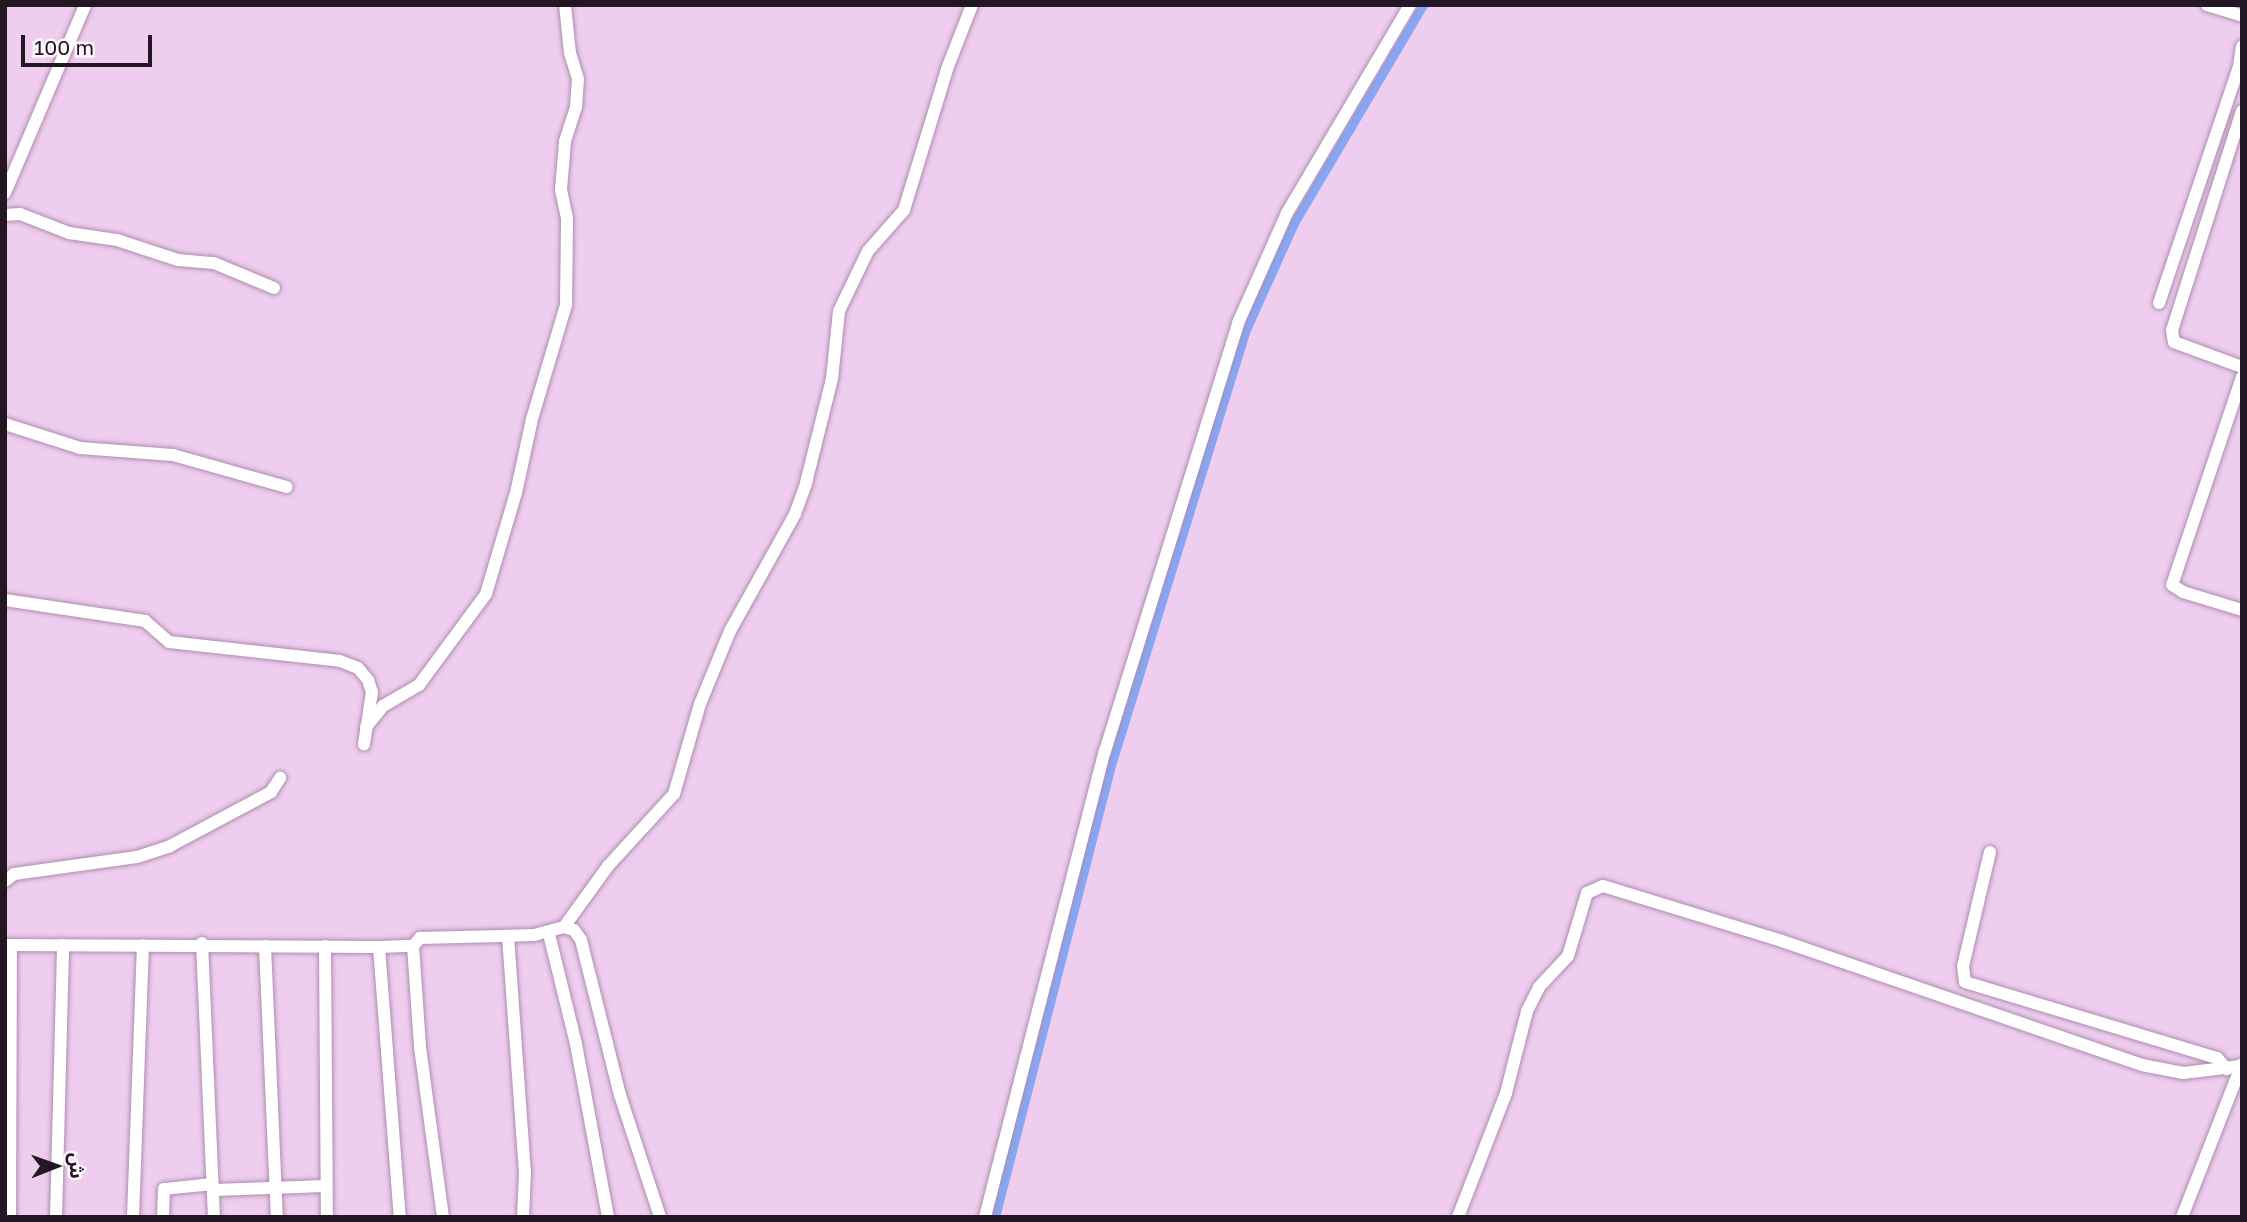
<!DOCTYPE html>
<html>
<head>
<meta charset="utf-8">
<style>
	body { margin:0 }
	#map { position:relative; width:2247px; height:1222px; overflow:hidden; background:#eecdee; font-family:"Golos Text","Noto Sans Arabic",sans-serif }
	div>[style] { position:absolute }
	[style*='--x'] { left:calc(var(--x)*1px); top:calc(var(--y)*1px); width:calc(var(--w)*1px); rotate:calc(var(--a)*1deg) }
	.canal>* { height:9px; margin:-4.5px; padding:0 4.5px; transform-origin:4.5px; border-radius:4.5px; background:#86a7f6 }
	.roads { filter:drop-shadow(0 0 2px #ad8ead) drop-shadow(0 0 2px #ad8ead) }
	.minor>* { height:12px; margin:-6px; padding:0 6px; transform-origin:6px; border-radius:6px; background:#fff }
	span { translate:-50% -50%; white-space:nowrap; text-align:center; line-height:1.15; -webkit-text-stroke:6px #fef8fe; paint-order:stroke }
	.frame { position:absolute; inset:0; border:7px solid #231723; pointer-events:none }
	.north { position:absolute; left:21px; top:1131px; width:70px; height:70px; -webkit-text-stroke:5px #fef8fe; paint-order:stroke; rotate:89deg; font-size:19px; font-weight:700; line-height:28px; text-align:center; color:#231723 }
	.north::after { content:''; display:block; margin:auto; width:24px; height:32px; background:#231723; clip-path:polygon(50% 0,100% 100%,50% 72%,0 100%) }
	.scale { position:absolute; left:21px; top:35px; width:131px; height:32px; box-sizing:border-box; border:4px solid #231723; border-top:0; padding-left:9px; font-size:21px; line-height:24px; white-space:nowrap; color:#231723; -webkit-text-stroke:5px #fef8fe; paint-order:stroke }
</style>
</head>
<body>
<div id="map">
	<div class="canal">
		<i style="--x:995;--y:1217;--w:473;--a:-75.6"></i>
		<i style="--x:1113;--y:759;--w:447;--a:-72.8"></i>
		<i style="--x:1245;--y:332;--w:120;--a:-65.8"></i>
		<i style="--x:1294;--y:223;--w:253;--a:-59.4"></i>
	</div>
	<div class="roads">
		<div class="minor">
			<i style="--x:2207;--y:5;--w:37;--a:17"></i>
			<i style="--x:2242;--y:111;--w:230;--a:107.7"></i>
			<i style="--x:2172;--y:330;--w:12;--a:81"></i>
			<i style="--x:2174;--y:342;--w:72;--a:20.2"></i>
			<i style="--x:5;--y:193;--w:204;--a:-66.9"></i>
			<i style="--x:5;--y:215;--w:15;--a:-4"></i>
			<i style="--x:20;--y:214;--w:53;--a:21.2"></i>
			<i style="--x:69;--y:233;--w:49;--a:8.3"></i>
			<i style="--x:117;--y:240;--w:64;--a:18.2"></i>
			<i style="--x:178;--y:260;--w:36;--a:5"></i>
			<i style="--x:214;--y:263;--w:65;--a:22.6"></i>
			<i style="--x:2159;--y:303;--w:250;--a:-71.3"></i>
			<i style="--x:2239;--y:66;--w:20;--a:-81"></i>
			<i style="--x:2242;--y:377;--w:219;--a:108.6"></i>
			<i style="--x:2172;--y:585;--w:13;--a:32"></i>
			<i style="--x:2183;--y:592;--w:62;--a:17"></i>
			<i style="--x:5;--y:424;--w:79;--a:17.7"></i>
			<i style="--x:80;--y:448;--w:93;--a:4.3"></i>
			<i style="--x:173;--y:455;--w:118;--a:15.7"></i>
			<i style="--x:5;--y:600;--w:142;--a:8.5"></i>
			<i style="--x:145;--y:621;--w:32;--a:41"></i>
			<i style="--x:169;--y:642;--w:172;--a:6.3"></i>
			<i style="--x:340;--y:661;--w:19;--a:21"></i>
			<i style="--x:358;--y:668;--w:16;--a:50"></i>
			<i style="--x:368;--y:680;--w:13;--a:72"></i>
			<i style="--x:372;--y:692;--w:53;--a:98.7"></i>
			<i style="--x:366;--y:727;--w:27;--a:-51"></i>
			<i style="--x:383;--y:706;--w:42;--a:-30.3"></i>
			<i style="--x:419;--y:685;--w:113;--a:-53.6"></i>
			<i style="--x:486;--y:594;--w:105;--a:-73.5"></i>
			<i style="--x:516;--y:493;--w:76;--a:-77.8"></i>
			<i style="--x:532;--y:419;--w:119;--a:-73.4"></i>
			<i style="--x:566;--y:305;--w:87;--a:-89.3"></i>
			<i style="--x:567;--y:218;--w:29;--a:-102"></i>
			<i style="--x:561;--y:190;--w:49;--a:-85.3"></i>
			<i style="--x:565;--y:141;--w:36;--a:-72"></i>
			<i style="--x:576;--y:107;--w:28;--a:-86"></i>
			<i style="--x:578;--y:79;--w:27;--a:-107"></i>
			<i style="--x:570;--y:53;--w:48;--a:-95.9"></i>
			<i style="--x:1990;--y:852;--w:117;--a:103.3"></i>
			<i style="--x:1963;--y:966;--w:16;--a:83"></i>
			<i style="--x:1965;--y:982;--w:263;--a:16.8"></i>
			<i style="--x:2217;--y:1058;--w:15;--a:48"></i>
			<i style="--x:5;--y:881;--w:11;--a:-38"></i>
			<i style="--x:14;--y:874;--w:124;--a:-7.9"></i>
			<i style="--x:137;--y:857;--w:35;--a:-18"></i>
			<i style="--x:170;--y:846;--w:115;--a:-28.1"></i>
			<i style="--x:271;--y:792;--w:17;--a:-57"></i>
			<i style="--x:564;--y:927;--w:75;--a:-54.2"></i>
			<i style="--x:608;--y:866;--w:98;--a:-47.5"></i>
			<i style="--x:674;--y:794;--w:94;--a:-73.9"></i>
			<i style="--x:700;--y:704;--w:79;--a:-67.7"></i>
			<i style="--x:730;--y:631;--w:134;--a:-60.9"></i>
			<i style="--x:795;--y:514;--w:33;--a:-70"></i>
			<i style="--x:806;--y:483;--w:107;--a:-76"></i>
			<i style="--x:832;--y:379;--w:68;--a:-84.1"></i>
			<i style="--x:839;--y:311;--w:67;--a:-64.2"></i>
			<i style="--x:868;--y:251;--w:55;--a:-48.7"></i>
			<i style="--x:904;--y:210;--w:147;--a:-73"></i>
			<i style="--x:947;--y:69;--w:69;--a:-68.7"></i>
			<i style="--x:549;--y:934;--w:113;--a:76.2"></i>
			<i style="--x:576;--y:1044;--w:176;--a:79.5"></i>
			<i style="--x:508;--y:936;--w:237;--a:85.9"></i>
			<i style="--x:525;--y:1172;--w:45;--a:92.5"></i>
			<i style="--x:202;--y:943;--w:274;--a:87.5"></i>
			<i style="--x:5;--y:945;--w:374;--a:0.3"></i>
			<i style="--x:379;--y:947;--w:34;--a:-2"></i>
			<i style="--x:413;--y:946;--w:11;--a:-49"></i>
			<i style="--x:420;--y:938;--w:114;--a:-1.5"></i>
			<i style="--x:534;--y:935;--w:31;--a:-15"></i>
			<i style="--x:564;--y:927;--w:10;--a:17"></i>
			<i style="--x:574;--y:930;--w:12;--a:55"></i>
			<i style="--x:581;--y:940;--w:160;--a:75.9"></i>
			<i style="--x:620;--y:1095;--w:128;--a:71.8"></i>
			<i style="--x:265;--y:946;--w:271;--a:87.5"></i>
			<i style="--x:325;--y:946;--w:271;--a:89.6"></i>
			<i style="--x:413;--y:946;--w:101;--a:86"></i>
			<i style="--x:420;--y:1047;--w:172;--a:82.3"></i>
			<i style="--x:379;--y:947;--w:271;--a:85.6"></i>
			<i style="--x:213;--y:1190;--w:113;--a:-2"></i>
			<i style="--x:10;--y:1217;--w:272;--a:-89.8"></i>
			<i style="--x:56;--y:1217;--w:272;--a:-88.5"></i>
			<i style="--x:133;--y:1217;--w:272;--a:-87.9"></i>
			<i style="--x:163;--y:1217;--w:28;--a:-88"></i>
			<i style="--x:164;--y:1189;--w:48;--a:-5.9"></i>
			<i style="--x:985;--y:1217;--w:481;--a:-75.6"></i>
			<i style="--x:1105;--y:751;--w:448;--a:-72.7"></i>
			<i style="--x:1238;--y:323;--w:120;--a:-66"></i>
			<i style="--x:1287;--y:213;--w:242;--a:-59.4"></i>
			<i style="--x:1458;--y:1217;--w:133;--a:-68.8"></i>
			<i style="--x:1506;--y:1093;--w:85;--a:-75.6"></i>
			<i style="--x:1527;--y:1011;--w:27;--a:-63"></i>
			<i style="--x:1539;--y:987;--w:42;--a:-46.9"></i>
			<i style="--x:1568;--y:956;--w:66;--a:-73.2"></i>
			<i style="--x:1587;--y:893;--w:17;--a:-24"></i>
			<i style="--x:1603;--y:886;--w:184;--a:17.1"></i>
			<i style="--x:1779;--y:940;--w:384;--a:19"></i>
			<i style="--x:2142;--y:1065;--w:42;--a:11"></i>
			<i style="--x:2183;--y:1073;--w:58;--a:-6.9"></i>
			<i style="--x:2182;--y:1217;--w:164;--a:-68.6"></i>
		</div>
	</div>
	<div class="frame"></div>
	<div class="north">ش</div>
	<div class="scale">100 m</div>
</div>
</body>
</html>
